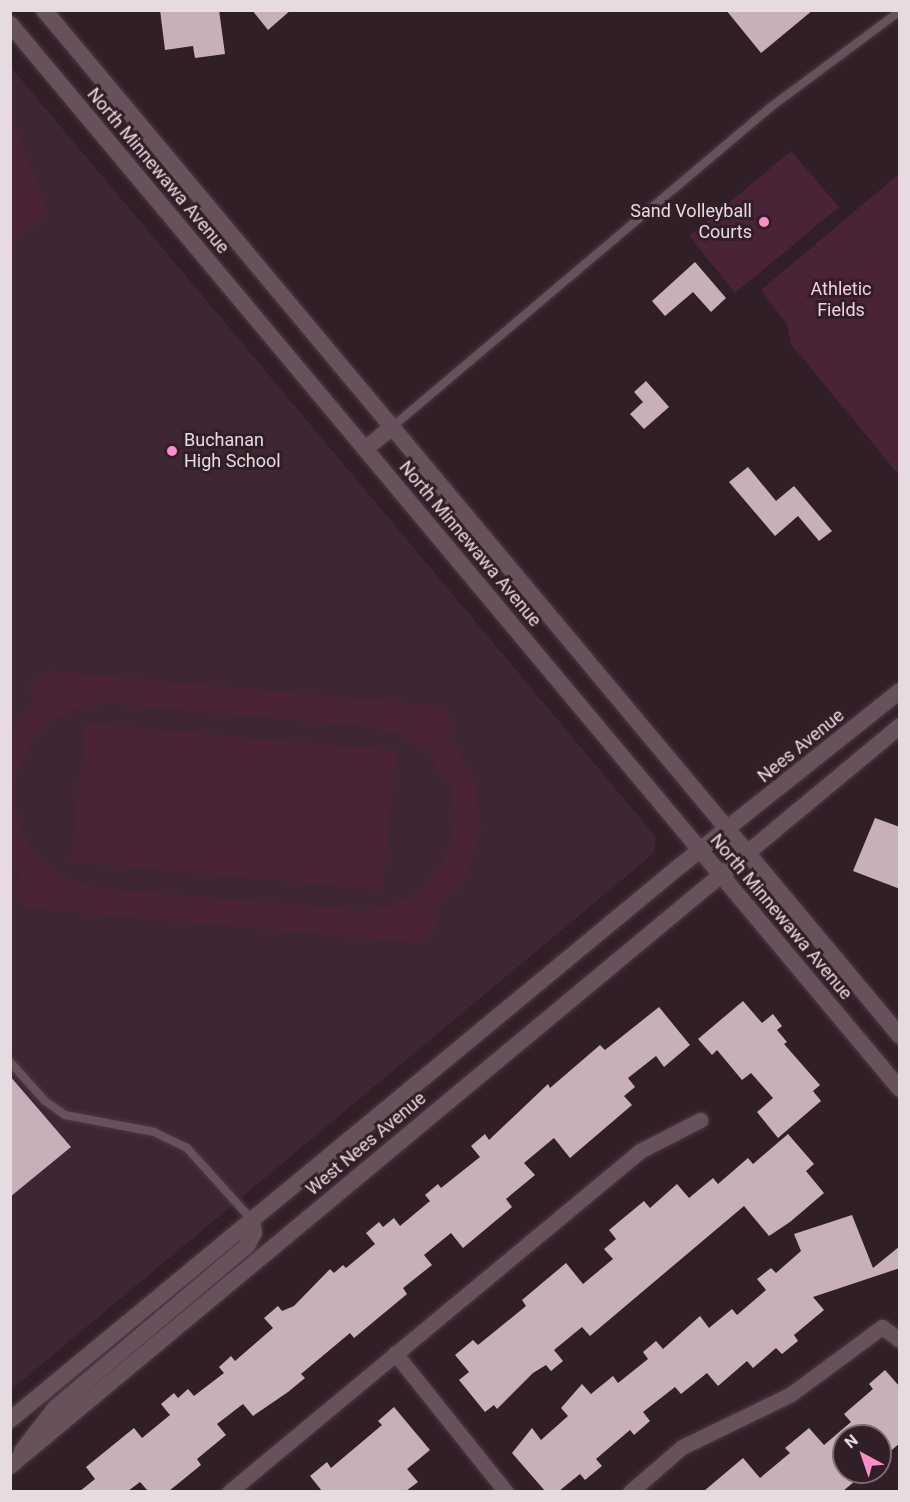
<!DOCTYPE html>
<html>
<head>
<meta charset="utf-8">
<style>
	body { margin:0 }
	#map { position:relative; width:910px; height:1502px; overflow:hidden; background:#311f27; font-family:Roboto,sans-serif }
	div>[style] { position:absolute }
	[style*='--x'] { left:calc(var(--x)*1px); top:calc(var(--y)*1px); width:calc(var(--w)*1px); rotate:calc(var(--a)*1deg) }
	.built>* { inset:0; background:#3e2632 }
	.green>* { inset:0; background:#4a2337 }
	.building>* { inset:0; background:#c8b0ba }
	.roads { filter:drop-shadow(0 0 2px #4a3a42) drop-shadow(0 0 2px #4a3a42) }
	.service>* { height:8px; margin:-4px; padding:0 4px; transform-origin:4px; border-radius:4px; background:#67525c }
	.minor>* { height:15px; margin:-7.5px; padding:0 7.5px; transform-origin:7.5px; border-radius:7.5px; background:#67525c }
	.tertiary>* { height:16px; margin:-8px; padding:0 8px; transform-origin:8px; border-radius:8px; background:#67525c }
	.secondary>* { height:16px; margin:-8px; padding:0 8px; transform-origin:8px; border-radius:8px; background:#67525c }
	.dots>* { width:16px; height:16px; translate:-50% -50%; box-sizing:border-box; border:3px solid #311f27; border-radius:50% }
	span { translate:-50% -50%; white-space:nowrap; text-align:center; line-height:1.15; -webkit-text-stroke:6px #311f27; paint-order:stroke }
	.street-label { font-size:18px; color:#e7dae0 }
	.poi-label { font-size:18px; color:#e7dae0 }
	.right { translate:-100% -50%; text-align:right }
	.left { translate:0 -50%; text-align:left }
	.park-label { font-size:18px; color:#f5cee0 }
	.frame { position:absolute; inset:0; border:12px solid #e7dae0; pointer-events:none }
	.north { position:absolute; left:832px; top:1424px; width:60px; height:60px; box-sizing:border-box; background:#311f27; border:2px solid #7a6a71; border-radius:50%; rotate:320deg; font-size:16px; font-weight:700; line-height:24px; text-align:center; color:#e7dae0 }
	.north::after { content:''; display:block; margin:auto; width:21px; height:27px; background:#fa8fc6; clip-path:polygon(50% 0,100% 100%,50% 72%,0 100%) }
</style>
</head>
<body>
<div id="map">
	<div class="built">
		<i style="clip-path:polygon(10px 66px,656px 837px,654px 853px,11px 1390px)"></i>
	</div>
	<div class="green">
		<i style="clip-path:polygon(11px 120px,49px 212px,11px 244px,10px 244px)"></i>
		<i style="clip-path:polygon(791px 151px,839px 207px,735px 293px,689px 236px)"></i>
		<i style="clip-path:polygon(899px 174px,899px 475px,791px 344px,787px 324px,761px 290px)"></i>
		<i style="clip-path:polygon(evenodd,48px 671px,441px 706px,455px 723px,454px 734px,447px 734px,473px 775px,481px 829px,463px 882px,429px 917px,438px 918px,437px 929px,420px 943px,27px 908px,13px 892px,14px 880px,23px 881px,11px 866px,11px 726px,39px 698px,30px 696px,31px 685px,48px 671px,115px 704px,371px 727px,399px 734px,424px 749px,449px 784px,455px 813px,447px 855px,421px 890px,396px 904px,368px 911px,98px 888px,67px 879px,41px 861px,23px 835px,14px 803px,17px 771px,31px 742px,54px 720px,83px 706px,115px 704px)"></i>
		<i style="clip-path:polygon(85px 723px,396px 751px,383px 890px,71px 862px)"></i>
	</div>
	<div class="building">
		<i style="clip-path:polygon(160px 10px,219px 10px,225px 54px,195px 58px,193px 46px,165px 50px)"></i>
		<i style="clip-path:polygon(252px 10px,291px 10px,268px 30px)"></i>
		<i style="clip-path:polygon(726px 10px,813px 10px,761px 53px)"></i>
		<i style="clip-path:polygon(695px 262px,726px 298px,711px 312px,693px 292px,665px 316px,652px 301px)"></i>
		<i style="clip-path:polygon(646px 381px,669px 407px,644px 429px,630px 414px,643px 402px,634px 392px)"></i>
		<i style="clip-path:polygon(748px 467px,776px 501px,794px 486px,832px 531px,819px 541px,798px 516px,775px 536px,729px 482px)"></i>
		<i style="clip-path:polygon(875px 818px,900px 827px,900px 889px,853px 871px)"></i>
		<i style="clip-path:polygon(743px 1001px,762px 1023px,773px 1014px,782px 1026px,777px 1030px,787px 1042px,784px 1044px,820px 1085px,813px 1091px,821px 1101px,778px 1138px,757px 1112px,773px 1098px,751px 1073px,742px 1080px,717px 1050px,712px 1055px,698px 1039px)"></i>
		<i style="clip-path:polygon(659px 1007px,690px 1045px,664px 1067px,656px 1056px,628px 1078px,635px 1087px,624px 1096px,632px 1105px,570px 1158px,554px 1138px,524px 1163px,535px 1175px,506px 1199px,512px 1207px,463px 1248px,451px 1233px,424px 1255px,432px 1265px,403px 1288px,407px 1294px,354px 1338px,350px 1333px,301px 1374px,305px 1378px,288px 1392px,253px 1416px,243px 1404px,217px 1424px,226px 1435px,197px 1459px,201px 1465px,169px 1491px,148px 1491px,140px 1482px,128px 1491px,80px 1491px,95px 1479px,86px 1467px,134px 1428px,142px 1438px,170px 1415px,161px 1404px,174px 1393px,178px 1398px,188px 1389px,194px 1396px,224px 1373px,219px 1367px,231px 1356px,235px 1361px,273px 1328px,264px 1318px,278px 1306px,282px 1311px,294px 1306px,330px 1269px,334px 1273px,343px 1265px,346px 1268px,375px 1244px,366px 1233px,379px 1222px,383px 1227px,394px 1218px,400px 1226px,430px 1201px,425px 1195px,438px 1184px,441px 1188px,480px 1157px,471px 1146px,485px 1134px,489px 1140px,548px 1084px,550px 1088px,600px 1045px,605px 1050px)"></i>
		<i style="clip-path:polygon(10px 1076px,71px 1147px,10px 1197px)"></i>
		<i style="clip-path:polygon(788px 1134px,814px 1164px,806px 1171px,824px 1193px,790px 1222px,769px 1236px,744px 1206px,590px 1336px,582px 1327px,554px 1350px,563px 1361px,551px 1371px,546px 1365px,533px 1373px,497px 1409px,494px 1405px,485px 1412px,459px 1380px,469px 1372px,455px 1355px,473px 1340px,478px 1345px,526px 1306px,522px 1300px,566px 1263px,583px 1284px,613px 1259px,604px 1249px,616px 1239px,609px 1230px,644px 1201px,650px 1208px,677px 1184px,689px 1198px,713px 1178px,718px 1184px,748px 1158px,753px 1164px)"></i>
		<i style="clip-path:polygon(852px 1215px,873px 1268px,900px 1246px,900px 1268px,813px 1297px,824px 1310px,794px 1335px,798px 1341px,782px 1354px,776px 1348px,753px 1368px,747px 1361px,718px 1386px,707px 1373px,681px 1394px,675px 1387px,643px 1412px,650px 1421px,634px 1435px,630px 1430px,596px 1459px,602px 1466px,585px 1480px,580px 1474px,559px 1491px,545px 1491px,512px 1453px,532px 1428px,541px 1440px,568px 1416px,561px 1408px,582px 1384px,591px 1394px,613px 1376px,618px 1383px,648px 1359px,643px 1352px,656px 1341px,663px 1349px,700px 1316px,709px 1328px,732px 1309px,737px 1315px,766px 1290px,757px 1279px,771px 1268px,776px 1273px,801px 1251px,794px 1234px)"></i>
		<i style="clip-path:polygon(885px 1370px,900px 1387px,900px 1443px,880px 1460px,880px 1436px,844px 1436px,844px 1472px,866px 1472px,843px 1491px,704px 1491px,743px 1458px,760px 1478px,790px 1453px,785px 1448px,809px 1428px,824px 1445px,851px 1422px,844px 1414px,873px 1389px,869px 1384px)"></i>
		<i style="clip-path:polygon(394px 1407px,430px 1450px,407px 1469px,418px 1482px,406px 1491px,322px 1491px,310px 1476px,327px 1462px,331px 1468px,382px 1425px,378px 1421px)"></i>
	</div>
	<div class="roads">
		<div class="service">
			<i style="--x:392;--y:427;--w:492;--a:-40.2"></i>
			<i style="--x:768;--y:109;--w:164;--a:-36.6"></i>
			<i style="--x:10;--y:1062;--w:52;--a:48.1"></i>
			<i style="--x:45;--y:1101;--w:24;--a:35"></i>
			<i style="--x:65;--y:1115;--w:91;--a:10.8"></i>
			<i style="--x:154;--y:1132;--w:37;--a:26"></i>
			<i style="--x:187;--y:1148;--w:97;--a:47.9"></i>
		</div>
		<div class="minor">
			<i style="--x:395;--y:1353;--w:178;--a:51.4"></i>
			<i style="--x:229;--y:1492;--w:534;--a:-39.68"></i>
			<i style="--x:640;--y:1151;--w:68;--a:-27.3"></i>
			<i style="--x:630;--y:1492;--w:69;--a:-40.9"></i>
			<i style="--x:682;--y:1447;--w:121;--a:-25.9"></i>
			<i style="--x:791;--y:1394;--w:113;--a:-36.4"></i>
			<i style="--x:882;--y:1327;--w:22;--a:36"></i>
		</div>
		<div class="tertiary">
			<i style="--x:22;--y:1451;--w:54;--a:-52.5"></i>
			<i style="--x:55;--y:1408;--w:251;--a:-40.2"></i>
			<i style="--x:247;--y:1246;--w:15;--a:-62"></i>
			<i style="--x:254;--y:1233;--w:13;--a:-99"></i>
		</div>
		<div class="secondary">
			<i style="--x:44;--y:10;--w:1336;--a:50.16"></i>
			<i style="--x:10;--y:24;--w:1388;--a:50.12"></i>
			<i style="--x:365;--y:449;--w:33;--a:-39"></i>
			<i style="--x:10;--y:1420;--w:869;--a:-39.59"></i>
			<i style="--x:680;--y:866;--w:281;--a:-38.5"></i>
			<i style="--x:10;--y:1466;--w:1157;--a:-39.74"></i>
		</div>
	</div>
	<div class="dots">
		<i style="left:764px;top:222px;background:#fa8fc6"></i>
		<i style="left:172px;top:451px;background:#fa8fc6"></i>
	</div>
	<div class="street-label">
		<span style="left:158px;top:171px;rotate:50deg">North Minnewawa Avenue</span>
		<span style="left:470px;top:544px;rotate:50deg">North Minnewawa Avenue</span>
		<span style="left:801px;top:746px;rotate:-39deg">Nees Avenue</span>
		<span style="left:781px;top:917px;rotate:50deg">North Minnewawa Avenue</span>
		<span style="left:366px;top:1144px;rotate:-40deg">West Nees Avenue</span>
	</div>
	<div class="poi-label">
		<span class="right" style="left:752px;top:222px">Sand Volleyball<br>Courts</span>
		<span class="left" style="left:184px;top:451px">Buchanan<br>High School</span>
	</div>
	<div class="park-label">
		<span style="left:841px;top:300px">Athletic<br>Fields</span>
	</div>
	<div class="frame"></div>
	<div class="north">N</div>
</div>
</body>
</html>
